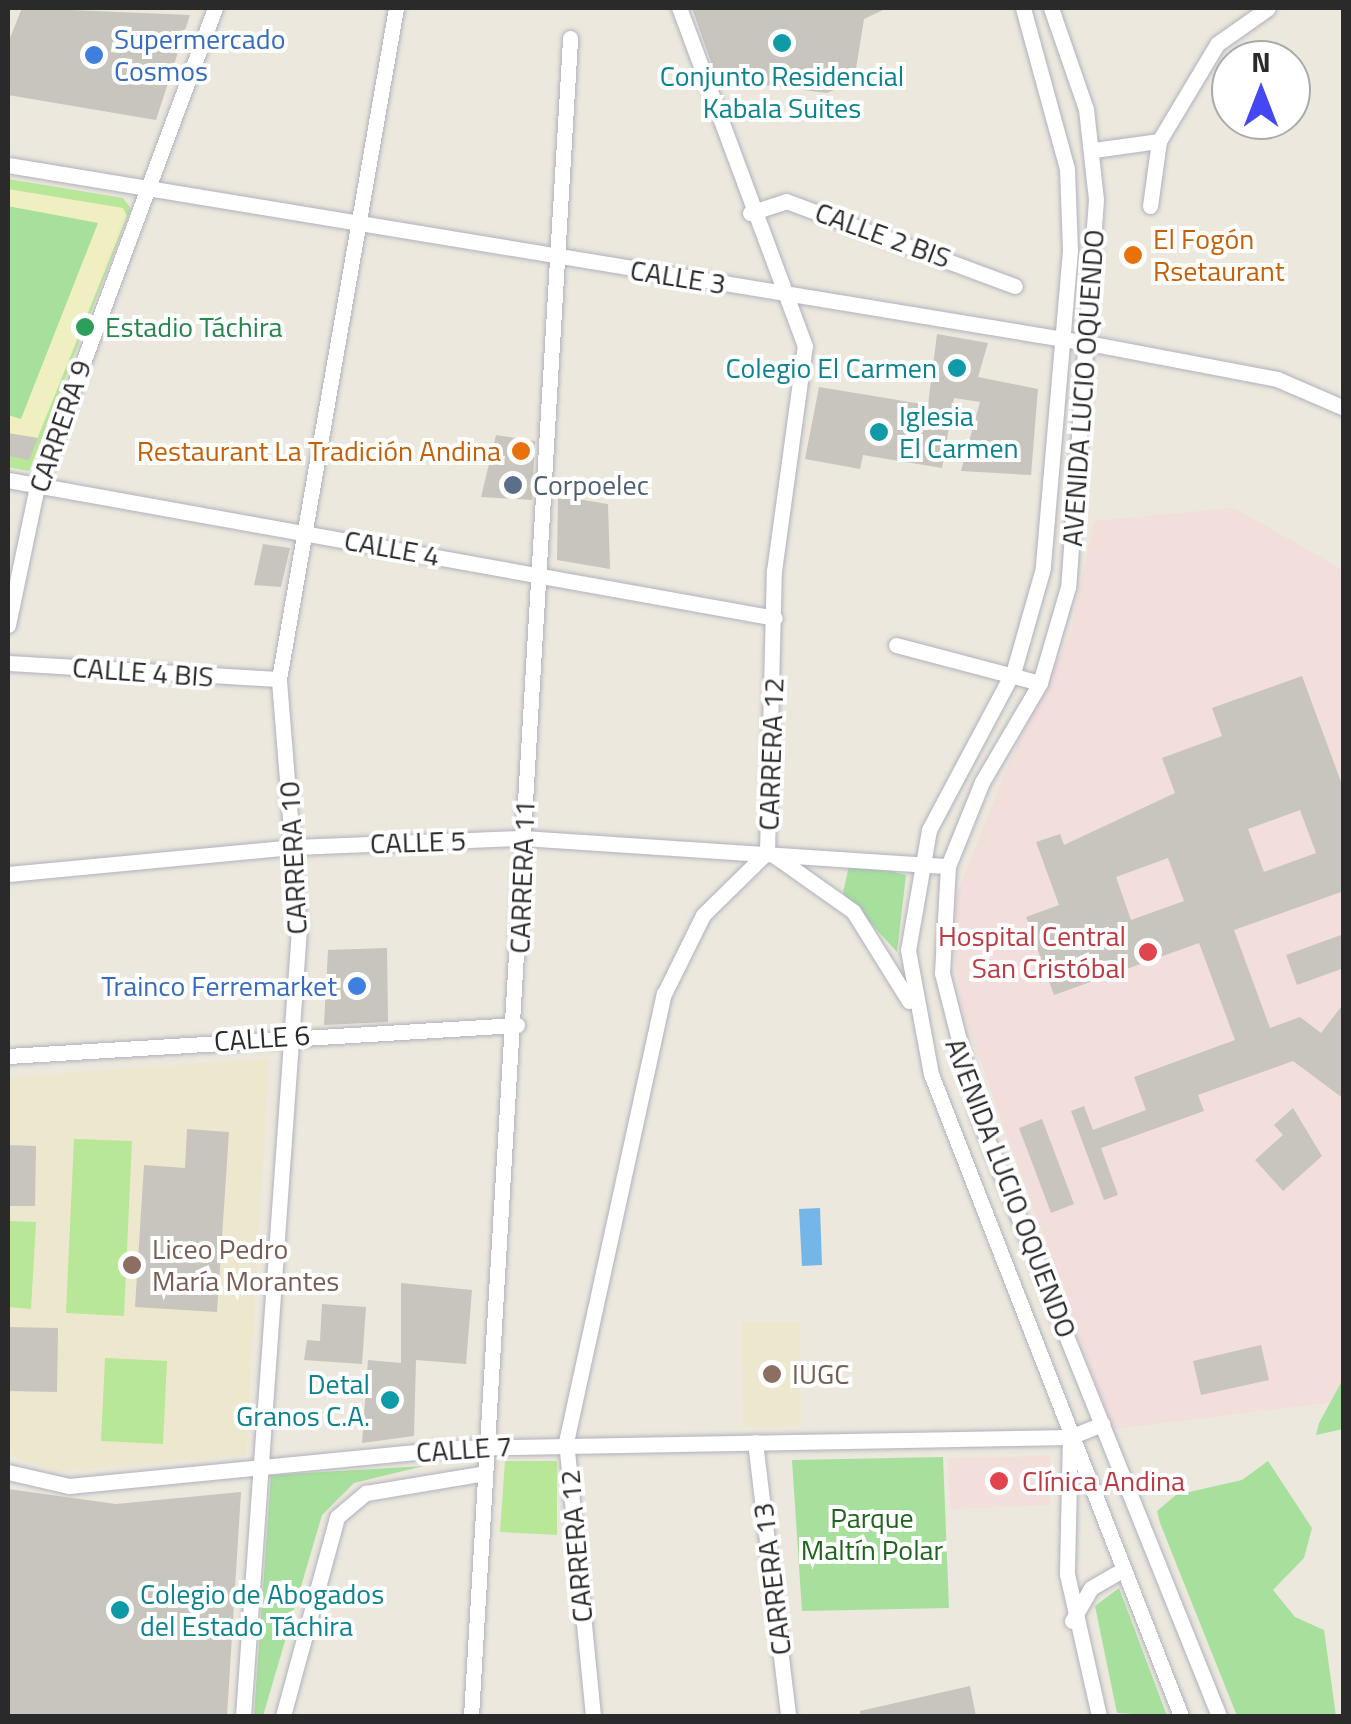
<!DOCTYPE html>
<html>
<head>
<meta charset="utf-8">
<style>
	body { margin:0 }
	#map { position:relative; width:1351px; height:1724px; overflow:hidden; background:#ece8dd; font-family:"Titillium Web",sans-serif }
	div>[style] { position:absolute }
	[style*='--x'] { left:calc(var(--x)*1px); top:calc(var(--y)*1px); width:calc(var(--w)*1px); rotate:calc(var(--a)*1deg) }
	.education>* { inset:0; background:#ede8cd }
	.medical>* { inset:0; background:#f2dedb }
	.green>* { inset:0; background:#a7e09c }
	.sand>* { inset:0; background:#efefc2 }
	.pitch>* { inset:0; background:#b8e798 }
	.water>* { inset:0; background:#75b6e9 }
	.building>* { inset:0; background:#c7c5bd }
	.roads { filter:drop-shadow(0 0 2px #b0b1be) drop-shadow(0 0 2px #b0b1be) }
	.minor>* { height:15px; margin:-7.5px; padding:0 7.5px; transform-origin:7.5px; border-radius:7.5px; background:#fff }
	.dots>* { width:28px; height:28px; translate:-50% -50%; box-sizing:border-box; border:5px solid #fff; border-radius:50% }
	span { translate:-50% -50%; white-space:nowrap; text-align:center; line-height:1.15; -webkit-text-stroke:8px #fff; paint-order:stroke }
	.shop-label { font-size:28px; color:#366cbe }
	.left { translate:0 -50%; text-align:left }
	.right { translate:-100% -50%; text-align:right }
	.culture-label { font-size:28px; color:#0d838f }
	.street-label { font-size:28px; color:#2a2a2a }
	.food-label { font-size:28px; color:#c56008 }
	.leisure-label { font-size:28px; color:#27864d }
	.service-label { font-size:28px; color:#4e5e75 }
	.health-label { font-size:28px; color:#be3a42 }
	.education-label { font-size:28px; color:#785e54 }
	.park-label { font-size:28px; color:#20651d }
	.frame { position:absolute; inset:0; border:10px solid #2a2a2a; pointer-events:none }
	.north { position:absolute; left:1211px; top:40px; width:100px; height:100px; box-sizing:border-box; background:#fff; border:2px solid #aaa; border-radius:50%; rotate:0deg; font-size:28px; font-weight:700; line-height:40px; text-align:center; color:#2a2a2a }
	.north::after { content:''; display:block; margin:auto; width:35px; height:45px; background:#4447f2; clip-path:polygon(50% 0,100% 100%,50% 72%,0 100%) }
</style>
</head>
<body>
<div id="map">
	<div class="education">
		<i style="clip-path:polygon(269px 1058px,246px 1455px,55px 1472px,8px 1454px,8px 1077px)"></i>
		<i style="clip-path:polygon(742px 1322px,800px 1322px,801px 1426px,743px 1427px)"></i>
	</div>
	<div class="medical">
		<i style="clip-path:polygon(1234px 508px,1343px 570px,1343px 1401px,1113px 1429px,962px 1010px,952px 935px,958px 892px,1007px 767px,1071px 632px,1094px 521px)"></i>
		<i style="clip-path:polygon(1050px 1456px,1050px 1505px,950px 1509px,948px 1458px)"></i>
	</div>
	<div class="green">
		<i style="clip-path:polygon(8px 206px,99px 222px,21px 420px,8px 415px)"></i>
		<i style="clip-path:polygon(850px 861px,906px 875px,897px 952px,843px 893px)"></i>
		<i style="clip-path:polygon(1343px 1379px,1343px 1429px,1316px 1435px,1319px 1423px)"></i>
		<i style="clip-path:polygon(943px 1457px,949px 1608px,802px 1611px,792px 1460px)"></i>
		<i style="clip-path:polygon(1268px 1461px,1312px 1528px,1304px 1558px,1273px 1590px,1295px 1617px,1324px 1630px,1336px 1716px,1237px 1716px,1160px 1523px,1157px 1511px,1176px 1495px,1242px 1480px)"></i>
		<i style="clip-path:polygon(424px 1466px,354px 1483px,322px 1515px,263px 1716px,254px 1716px,271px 1475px)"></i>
		<i style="clip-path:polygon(1119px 1588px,1167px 1716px,1117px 1713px,1095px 1606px)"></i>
	</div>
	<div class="sand">
		<i style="clip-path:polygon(8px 189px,123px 208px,127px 216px,38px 438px,8px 433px,8px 415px,21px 419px,98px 223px,8px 206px)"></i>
	</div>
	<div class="pitch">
		<i style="clip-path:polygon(8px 179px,123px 198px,131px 209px,29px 471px,8px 467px,8px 456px,29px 459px,127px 216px,123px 208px,8px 189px)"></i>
		<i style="clip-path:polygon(74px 1139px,132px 1141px,124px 1316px,66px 1313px)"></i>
		<i style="clip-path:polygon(8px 1221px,36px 1222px,31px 1309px,8px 1307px)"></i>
		<i style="clip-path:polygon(105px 1358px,167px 1361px,163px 1444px,101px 1441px)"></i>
		<i style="clip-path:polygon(505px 1461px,557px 1461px,557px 1535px,500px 1532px)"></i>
	</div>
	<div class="water">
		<i style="clip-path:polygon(820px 1208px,822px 1265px,802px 1266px,799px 1209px)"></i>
	</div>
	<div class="building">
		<i style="clip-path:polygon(22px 8px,190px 15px,156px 120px,8px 95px,8px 43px)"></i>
		<i style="clip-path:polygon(692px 8px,887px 8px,864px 19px,854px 81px,827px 93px,717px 79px)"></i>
		<i style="clip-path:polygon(937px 334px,988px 343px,978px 377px,1038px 389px,1031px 475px,961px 471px,980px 402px,954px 398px,942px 468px,863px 455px,860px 469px,805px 459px,819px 387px,928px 405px)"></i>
		<i style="clip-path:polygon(8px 433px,38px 438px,29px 460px,8px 456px)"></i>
		<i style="clip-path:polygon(496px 435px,535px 441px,532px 500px,481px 497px)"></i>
		<i style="clip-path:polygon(558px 496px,608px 504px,610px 569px,557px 560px)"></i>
		<i style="clip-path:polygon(263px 544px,290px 548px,281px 587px,254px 585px)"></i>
		<i style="clip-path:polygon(evenodd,1302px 676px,1344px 790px,1344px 891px,1234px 930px,1270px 1028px,1300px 1017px,1321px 1033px,1344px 1003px,1344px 1099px,1293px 1061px,1198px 1095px,1204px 1111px,1101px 1148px,1118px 1195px,1104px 1200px,1071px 1111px,1084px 1106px,1093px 1130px,1146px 1110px,1134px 1077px,1235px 1040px,1199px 943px,1054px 995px,1026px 917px,1059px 905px,1036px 842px,1060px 834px,1064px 845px,1175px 793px,1162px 758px,1222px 736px,1212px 708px,1302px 676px,1300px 810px,1316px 853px,1264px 872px,1248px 829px,1300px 810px,1302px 676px,1168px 858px,1184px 901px,1131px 920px,1116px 877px,1168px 858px)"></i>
		<i style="clip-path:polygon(1341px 935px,1344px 968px,1297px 985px,1286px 955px)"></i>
		<i style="clip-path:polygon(387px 948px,388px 1022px,324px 1025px,328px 950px)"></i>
		<i style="clip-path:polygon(1293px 1108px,1322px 1156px,1283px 1191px,1255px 1160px,1283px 1135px,1274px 1125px)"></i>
		<i style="clip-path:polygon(1042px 1119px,1074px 1204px,1051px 1213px,1019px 1128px)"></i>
		<i style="clip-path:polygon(187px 1129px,229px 1132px,217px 1312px,135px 1307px,144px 1165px,185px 1168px)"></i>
		<i style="clip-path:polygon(8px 1145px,36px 1146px,35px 1206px,8px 1206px)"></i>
		<i style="clip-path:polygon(401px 1283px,472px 1290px,466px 1364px,416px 1360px,414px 1436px,362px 1443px,368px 1360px,401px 1363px)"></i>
		<i style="clip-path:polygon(322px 1304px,366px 1307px,362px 1364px,304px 1360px,307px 1340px,320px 1341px)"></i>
		<i style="clip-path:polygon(8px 1327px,58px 1328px,57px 1392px,8px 1391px)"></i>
		<i style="clip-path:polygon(1261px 1345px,1269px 1380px,1201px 1395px,1193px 1361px)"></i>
		<i style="clip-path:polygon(8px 1489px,116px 1504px,241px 1492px,227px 1716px,8px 1716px)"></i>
		<i style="clip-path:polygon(970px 1686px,976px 1716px,860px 1716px,860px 1711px)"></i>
	</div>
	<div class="roads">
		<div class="minor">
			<i style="--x:1023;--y:8;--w:167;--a:74.7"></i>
			<i style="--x:1067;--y:169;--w:81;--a:87.9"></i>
			<i style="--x:1070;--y:250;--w:319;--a:94.9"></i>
			<i style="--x:1043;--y:568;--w:106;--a:105.9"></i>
			<i style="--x:1014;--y:670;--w:181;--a:118"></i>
			<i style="--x:929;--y:830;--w:122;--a:99.9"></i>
			<i style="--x:908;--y:950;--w:126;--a:79.5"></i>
			<i style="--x:931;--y:1074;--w:689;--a:68.72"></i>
			<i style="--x:1051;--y:8;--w:107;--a:70.9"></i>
			<i style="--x:1086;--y:109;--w:91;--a:83.7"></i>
			<i style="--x:1096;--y:199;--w:389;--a:94.1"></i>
			<i style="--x:1068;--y:587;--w:100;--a:106.3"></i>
			<i style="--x:1040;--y:683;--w:115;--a:120.4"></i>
			<i style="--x:982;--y:782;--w:91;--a:112"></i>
			<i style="--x:948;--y:866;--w:107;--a:93.2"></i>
			<i style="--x:942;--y:973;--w:151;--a:75.8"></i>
			<i style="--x:979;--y:1119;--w:643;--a:68.1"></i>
			<i style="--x:1094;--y:150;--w:66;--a:-7.9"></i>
			<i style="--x:1159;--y:141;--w:113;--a:-59.1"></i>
			<i style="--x:1217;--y:44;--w:62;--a:-35.2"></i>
			<i style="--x:8;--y:165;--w:1095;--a:9.36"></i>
			<i style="--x:1088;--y:343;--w:192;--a:10.8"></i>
			<i style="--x:1277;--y:379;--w:73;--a:23.4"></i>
			<i style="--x:1150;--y:206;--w:66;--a:-82.1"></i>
			<i style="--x:750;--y:213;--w:38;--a:-18"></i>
			<i style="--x:786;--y:201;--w:244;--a:20.4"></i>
			<i style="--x:8;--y:480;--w:779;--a:10.2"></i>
			<i style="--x:8;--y:625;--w:142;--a:-78.2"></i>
			<i style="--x:37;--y:486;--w:510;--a:-69.58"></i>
			<i style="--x:896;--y:645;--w:149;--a:14.8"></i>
			<i style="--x:8;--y:663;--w:271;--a:3.4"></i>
			<i style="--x:775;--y:856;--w:95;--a:35.2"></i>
			<i style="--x:853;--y:911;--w:106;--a:58.1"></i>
			<i style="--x:8;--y:874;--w:288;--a:-5.4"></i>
			<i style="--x:295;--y:847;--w:228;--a:-2.3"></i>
			<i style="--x:523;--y:838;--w:426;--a:3.8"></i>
			<i style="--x:8;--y:1056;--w:510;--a:-3.49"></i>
			<i style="--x:1070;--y:1437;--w:137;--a:91.3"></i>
			<i style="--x:1067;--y:1574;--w:146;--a:77.3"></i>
			<i style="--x:755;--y:1442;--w:276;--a:83.1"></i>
			<i style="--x:8;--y:1472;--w:63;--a:12.9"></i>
			<i style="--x:69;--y:1486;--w:389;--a:-5.6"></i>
			<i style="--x:456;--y:1448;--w:614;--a:-1.03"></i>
			<i style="--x:1070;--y:1437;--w:35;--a:-22"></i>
			<i style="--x:1072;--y:1621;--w:38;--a:-60"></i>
			<i style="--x:1091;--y:1588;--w:38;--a:-30"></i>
			<i style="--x:243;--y:1716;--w:789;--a:-85.93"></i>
			<i style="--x:299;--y:929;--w:251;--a:-94.6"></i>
			<i style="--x:279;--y:679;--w:681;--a:-80.11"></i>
			<i style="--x:283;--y:1716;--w:206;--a:-74.8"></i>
			<i style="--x:337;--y:1517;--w:38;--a:-40"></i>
			<i style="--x:366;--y:1493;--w:116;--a:-9.5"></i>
			<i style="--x:471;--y:1716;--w:1681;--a:-86.62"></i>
			<i style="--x:593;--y:1716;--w:275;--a:-95.6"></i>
			<i style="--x:566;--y:1442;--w:459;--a:-77.7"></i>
			<i style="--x:664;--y:994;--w:88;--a:-63.7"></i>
			<i style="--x:703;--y:915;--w:90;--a:-44.5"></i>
			<i style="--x:767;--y:852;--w:281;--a:-88.6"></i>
			<i style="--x:774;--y:571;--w:227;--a:-82.2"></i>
			<i style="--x:805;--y:346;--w:361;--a:-110.4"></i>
		</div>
	</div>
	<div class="dots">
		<i style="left:782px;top:43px;background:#0f9aa8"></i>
		<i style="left:94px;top:55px;background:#3f7fe0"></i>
		<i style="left:1133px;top:255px;background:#e8710a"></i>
		<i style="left:85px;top:327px;background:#2e9e5b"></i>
		<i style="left:957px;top:368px;background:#0f9aa8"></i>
		<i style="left:879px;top:432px;background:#0f9aa8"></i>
		<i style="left:521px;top:451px;background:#e8710a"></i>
		<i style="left:513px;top:485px;background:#5c6f8a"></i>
		<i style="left:1148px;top:952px;background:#e0444e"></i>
		<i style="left:357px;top:986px;background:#3f7fe0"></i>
		<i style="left:132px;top:1265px;background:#8d6e63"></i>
		<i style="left:772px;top:1374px;background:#8d6e63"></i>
		<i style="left:390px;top:1400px;background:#0f9aa8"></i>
		<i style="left:999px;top:1481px;background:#e0444e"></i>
		<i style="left:120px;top:1610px;background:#0f9aa8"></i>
	</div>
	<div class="shop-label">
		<span class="left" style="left:114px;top:55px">Supermercado<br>Cosmos</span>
		<span class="right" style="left:337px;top:986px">Trainco Ferremarket</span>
	</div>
	<div class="culture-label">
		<span style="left:782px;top:92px">Conjunto Residencial<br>Kabala Suites</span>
		<span class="right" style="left:937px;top:368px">Colegio El Carmen</span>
		<span class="left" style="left:899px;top:432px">Iglesia<br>El Carmen</span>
		<span class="right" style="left:370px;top:1400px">Detal<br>Granos C.A.</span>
		<span class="left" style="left:140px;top:1610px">Colegio de Abogados<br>del Estado Táchira</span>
	</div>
	<div class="street-label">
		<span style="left:883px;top:235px;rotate:20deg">CALLE 2 BIS</span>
		<span style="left:678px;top:277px;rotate:9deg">CALLE 3</span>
		<span style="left:1083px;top:388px;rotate:-86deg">AVENIDA LUCIO OQUENDO</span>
		<span style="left:60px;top:426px;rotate:-71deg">CARRERA 9</span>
		<span style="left:392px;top:548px;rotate:10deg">CALLE 4</span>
		<span style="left:143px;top:672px;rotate:4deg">CALLE 4 BIS</span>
		<span style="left:771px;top:754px;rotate:-88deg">CARRERA 12</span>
		<span style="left:418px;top:842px;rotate:-2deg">CALLE 5</span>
		<span style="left:293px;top:858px;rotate:-93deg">CARRERA 10</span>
		<span style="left:522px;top:877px;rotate:-88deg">CARRERA 11</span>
		<span style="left:262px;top:1038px;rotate:-4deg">CALLE 6</span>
		<span style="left:1011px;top:1188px;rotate:69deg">AVENIDA LUCIO OQUENDO</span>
		<span style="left:464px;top:1449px;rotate:-4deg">CALLE 7</span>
		<span style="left:576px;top:1546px;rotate:-95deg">CARRERA 12</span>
		<span style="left:772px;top:1579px;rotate:-97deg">CARRERA 13</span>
	</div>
	<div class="food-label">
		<span class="left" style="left:1153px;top:255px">El Fogón<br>Rsetaurant</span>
		<span class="right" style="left:501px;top:451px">Restaurant La Tradición Andina</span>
	</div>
	<div class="leisure-label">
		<span class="left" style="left:105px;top:327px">Estadio Táchira</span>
	</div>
	<div class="service-label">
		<span class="left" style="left:533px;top:485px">Corpoelec</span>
	</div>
	<div class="health-label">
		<span class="right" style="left:1126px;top:952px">Hospital Central<br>San Cristóbal</span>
		<span class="left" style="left:1022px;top:1481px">Clínica Andina</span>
	</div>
	<div class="education-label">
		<span class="left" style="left:152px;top:1265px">Liceo Pedro<br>María Morantes</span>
		<span class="left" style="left:792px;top:1374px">IUGC</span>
	</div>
	<div class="park-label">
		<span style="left:872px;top:1534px">Parque<br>Maltín Polar</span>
	</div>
	<div class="frame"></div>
	<div class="north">N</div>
</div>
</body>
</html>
